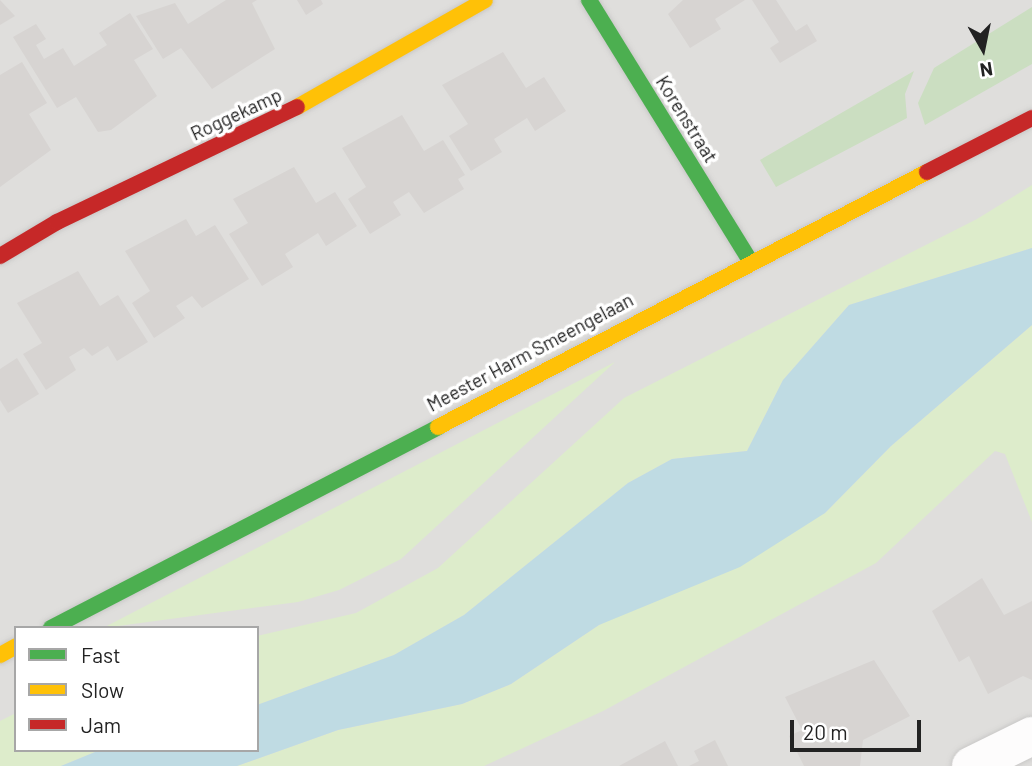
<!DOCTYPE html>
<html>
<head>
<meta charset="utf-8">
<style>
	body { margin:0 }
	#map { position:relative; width:1032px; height:766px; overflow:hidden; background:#f0eeeb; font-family:Barlow,sans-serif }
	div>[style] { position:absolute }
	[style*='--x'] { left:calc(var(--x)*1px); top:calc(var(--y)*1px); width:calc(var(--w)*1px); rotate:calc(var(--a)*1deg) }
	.residential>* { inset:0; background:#dfdedc }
	.grass>* { inset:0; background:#ddeccb }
	.forest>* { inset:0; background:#cbdec1 }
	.water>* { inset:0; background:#bfdbe3 }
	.building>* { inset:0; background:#d7d4d2 }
	.roads { filter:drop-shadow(0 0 2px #c9c8c7) drop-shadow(0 0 2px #c9c8c7) }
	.street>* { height:38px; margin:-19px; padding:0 19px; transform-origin:19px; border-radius:19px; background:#fdfcfc }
	.fast>* { height:16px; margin:-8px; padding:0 8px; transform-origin:8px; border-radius:8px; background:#4caf50 }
	.slow>* { height:16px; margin:-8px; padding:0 8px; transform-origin:8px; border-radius:8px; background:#ffc107 }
	.jam>* { height:16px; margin:-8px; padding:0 8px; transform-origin:8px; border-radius:8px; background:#c62828 }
	span { translate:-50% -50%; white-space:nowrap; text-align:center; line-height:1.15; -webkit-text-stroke:7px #fff; paint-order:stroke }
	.street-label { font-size:19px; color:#222 }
	.legend { position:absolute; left:14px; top:626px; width:245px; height:126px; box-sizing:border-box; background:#fff; border:2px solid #a7a7a7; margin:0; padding:9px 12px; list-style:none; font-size:21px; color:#222 }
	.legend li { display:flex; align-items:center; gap:14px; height:35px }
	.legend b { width:35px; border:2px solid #a7a7a7 }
	.north { position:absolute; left:948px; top:14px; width:70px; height:70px; -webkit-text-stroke:5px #fff; paint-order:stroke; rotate:171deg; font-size:19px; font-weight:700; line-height:28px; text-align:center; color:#222 }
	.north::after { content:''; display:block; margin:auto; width:24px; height:32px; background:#222; clip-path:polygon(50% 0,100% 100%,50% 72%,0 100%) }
	.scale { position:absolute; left:790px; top:720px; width:131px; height:32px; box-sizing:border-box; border:4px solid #222; border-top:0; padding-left:9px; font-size:21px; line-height:24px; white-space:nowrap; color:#222; -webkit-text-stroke:5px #fff; paint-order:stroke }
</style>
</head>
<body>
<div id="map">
	<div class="residential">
		<i style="clip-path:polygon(evenodd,0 0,1032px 0,1032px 766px,0 766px,0 0,16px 628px,257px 628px,257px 750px,16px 750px,16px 628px)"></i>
	</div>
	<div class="grass">
		<i style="clip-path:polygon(1032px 185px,1032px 248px,849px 305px,783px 380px,747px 451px,672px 459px,628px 483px,464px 615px,394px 655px,257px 705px,257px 636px,356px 613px,438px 568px,624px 398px,977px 219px)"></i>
		<i style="clip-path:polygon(1032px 325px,1032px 522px,1005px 454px,995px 451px,876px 563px,603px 711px,484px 766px,237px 766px,338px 730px,462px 704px,511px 684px,599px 625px,825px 513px,891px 446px)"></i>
		<i style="clip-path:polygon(615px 362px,401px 559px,339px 590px,298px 602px,103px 628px)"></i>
		<i style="clip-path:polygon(16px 713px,16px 750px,100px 750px,61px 766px,0 766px,0 721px)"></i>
	</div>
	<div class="forest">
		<i style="clip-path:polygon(1032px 7px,1032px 64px,925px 125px,918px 103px,934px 68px)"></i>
		<i style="clip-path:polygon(914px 71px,905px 94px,907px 118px,776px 187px,760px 160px)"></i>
	</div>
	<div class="water">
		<i style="clip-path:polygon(1032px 248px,1032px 325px,891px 446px,825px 513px,740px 567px,599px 625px,511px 684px,462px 704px,338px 730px,237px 766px,61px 766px,100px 750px,257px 750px,257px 705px,394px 655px,464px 615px,628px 483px,672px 459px,747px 451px,783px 380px,849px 305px)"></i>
	</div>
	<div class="building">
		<i style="clip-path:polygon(0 0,15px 16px,0 25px)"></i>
		<i style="clip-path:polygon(226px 0,257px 0,252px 3px,275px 49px,212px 89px,181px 48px,163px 59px,136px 16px,175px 3px,188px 24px)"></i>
		<i style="clip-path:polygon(297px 0,321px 0,323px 4px,306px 15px)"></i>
		<i style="clip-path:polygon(683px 0,745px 0,715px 19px,721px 29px,690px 48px,668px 14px)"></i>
		<i style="clip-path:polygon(752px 0,776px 0,796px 31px,807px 24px,817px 41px,780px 63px,770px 48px,779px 42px)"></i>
		<i style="clip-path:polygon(130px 13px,153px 49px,134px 60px,157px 96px,111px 130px,98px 132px,76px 97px,57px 108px,13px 37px,36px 24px,46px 39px,36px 45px,44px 59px,63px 48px,74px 66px,107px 45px,99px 33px)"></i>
		<i style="clip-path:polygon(503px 52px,526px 88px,544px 77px,566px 111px,535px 131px,527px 118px,494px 139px,502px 152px,471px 171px,449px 136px,468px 124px,442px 85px)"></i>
		<i style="clip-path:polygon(22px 62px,47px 103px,29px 114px,51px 150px,0 187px,0 75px)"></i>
		<i style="clip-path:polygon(402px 115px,424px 151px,443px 140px,465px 175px,458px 179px,464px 189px,424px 213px,409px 192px,393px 202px,401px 215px,370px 234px,348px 199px,366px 187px,342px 148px)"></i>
		<i style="clip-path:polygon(294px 167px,316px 203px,335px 192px,357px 226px,326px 246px,318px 233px,285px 254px,293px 267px,262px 286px,229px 234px,248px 223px,233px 199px)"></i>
		<i style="clip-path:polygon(186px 219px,196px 236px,215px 225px,249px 279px,202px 308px,192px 296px,176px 306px,185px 318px,154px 338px,132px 303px,150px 291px,125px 251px)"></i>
		<i style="clip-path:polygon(78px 271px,100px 306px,118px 295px,148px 342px,117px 361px,108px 346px,92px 356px,84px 348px,69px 357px,76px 370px,46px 390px,23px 354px,42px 343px,17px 303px)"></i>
		<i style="clip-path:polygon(17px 358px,39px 394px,8px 413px,0 400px,0 369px)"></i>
		<i style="clip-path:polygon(982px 578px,1004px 615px,1032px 601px,1032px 680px,1023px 676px,988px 694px,969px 656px,959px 662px,932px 611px)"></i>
		<i style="clip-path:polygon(874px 660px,910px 716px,863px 740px,860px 766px,804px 766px,789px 736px,802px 730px,785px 697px)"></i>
		<i style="clip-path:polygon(715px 740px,728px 766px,689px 766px,699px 761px,694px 751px)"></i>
		<i style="clip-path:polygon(665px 741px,678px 766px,619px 766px)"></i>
	</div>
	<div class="roads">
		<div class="street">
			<i style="--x:971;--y:766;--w:68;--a:-26.2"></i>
		</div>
		<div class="fast">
			<i style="--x:589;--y:0;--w:307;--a:58.3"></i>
			<i style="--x:51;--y:628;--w:436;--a:-27.4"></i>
		</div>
		<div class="slow">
			<i style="--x:297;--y:107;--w:216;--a:-29.6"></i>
			<i style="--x:438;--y:427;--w:551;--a:-27.54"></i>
			<i style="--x:0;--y:655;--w:18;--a:-29"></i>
		</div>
		<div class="jam">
			<i style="--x:927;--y:172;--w:118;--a:-27.2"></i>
			<i style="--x:0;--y:256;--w:66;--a:-30.8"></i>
			<i style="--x:57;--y:222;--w:266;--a:-25.6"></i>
		</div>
	</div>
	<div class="street-label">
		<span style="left:236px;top:114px;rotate:-25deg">Roggekamp</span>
		<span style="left:687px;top:119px;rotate:58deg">Korenstraat</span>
		<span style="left:530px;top:352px;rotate:-28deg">Meester Harm Smeengelaan</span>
	</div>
	<ul class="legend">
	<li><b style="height:9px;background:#4caf50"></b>Fast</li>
	<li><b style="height:9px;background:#ffc107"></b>Slow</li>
	<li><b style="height:9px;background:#c62828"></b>Jam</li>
	</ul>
	<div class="north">N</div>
	<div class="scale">20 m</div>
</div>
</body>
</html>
